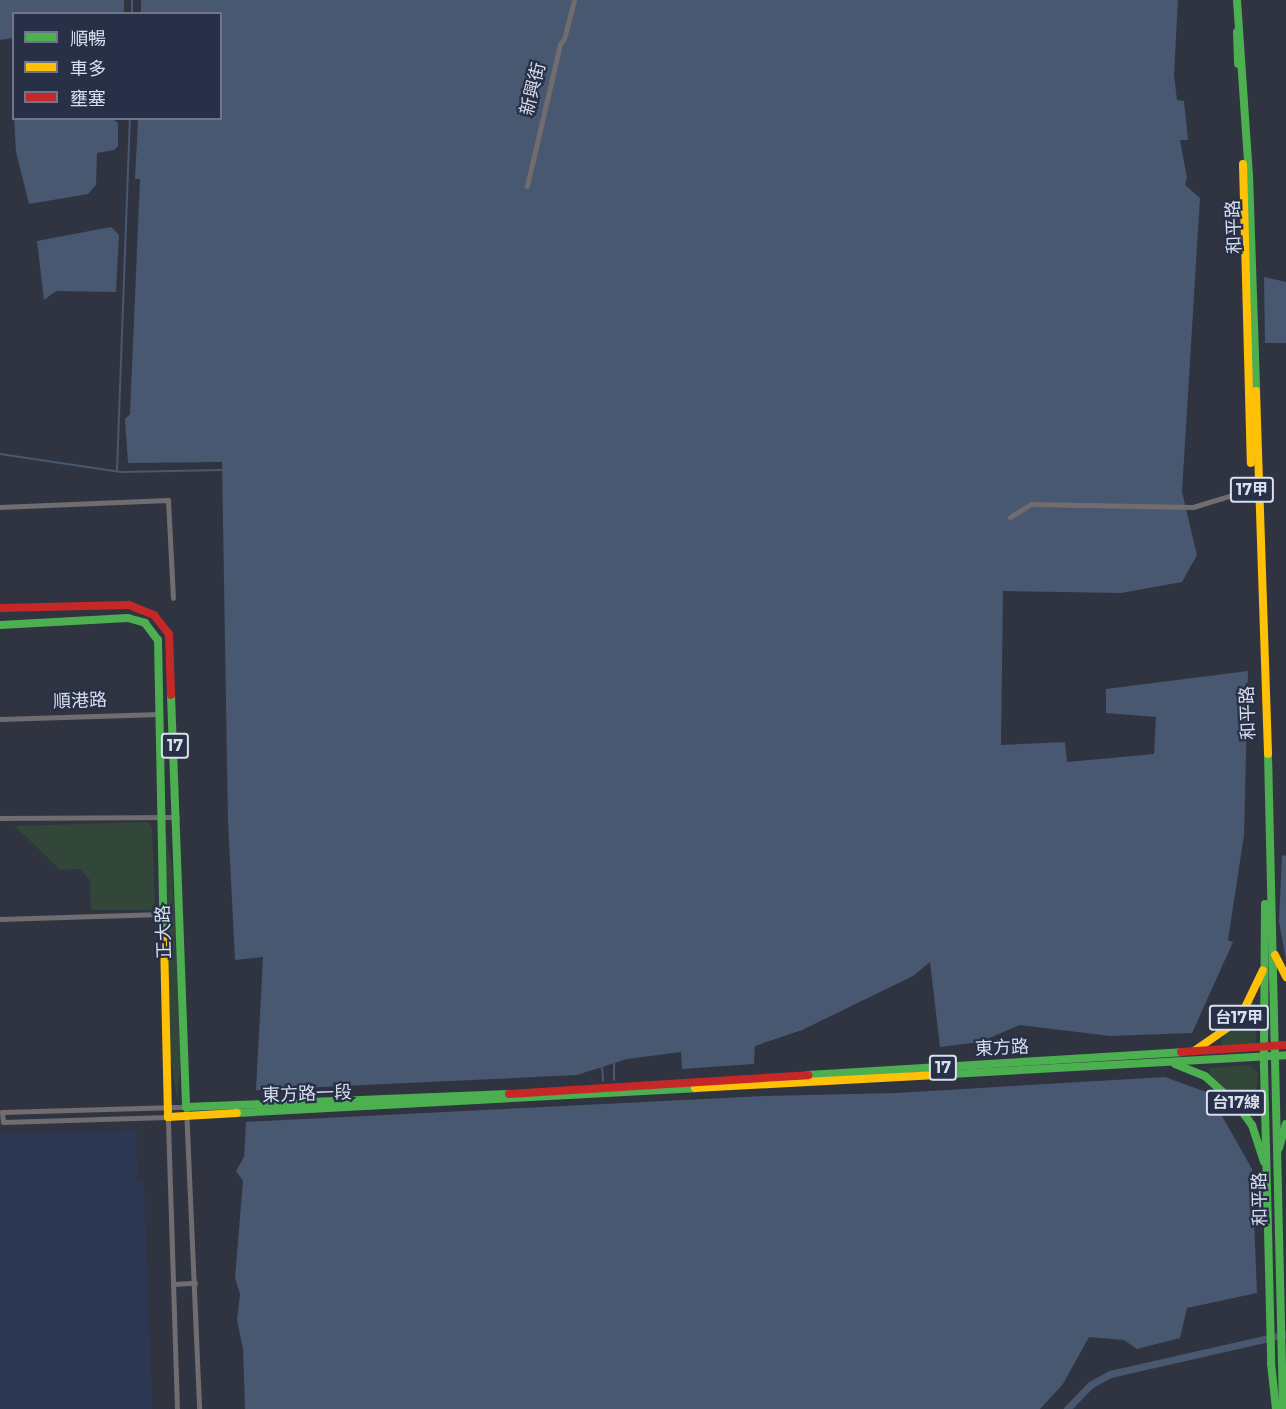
<!DOCTYPE html>
<html>
<head>
<meta charset="utf-8">
<style>
	body { margin:0 }
	#map { position:relative; width:1286px; height:1409px; overflow:hidden; background:#2f3440; font-family:Montserrat,"Noto Sans TC",sans-serif }
	div>[style] { position:absolute }
	[style*='--x'] { left:calc(var(--x)*1px); top:calc(var(--y)*1px); width:calc(var(--w)*1px); rotate:calc(var(--a)*1deg) }
	.built>* { inset:0; background:#2e3752 }
	.green>* { inset:0; background:#32473a }
	.water>* { inset:0; background:#485870 }
	.stream>* { height:2px; margin:-1px; padding:0 1px; transform-origin:1px; border-radius:1px; background:#485870 }
	.canal>* { height:7px; margin:-3.5px; padding:0 3.5px; transform-origin:3.5px; border-radius:3.5px; background:#485870 }
	.street>* { height:5px; margin:-2.5px; padding:0 2.5px; transform-origin:2.5px; border-radius:2.5px; background:#706c6f }
	.fast>* { height:8px; margin:-4px; padding:0 4px; transform-origin:4px; border-radius:4px; background:#4caf50 }
	.slow>* { height:8px; margin:-4px; padding:0 4px; transform-origin:4px; border-radius:4px; background:#ffc107 }
	.jam>* { height:8px; margin:-4px; padding:0 4px; transform-origin:4px; border-radius:4px; background:#c62828 }
	span { translate:-50% -50%; white-space:nowrap; text-align:center; line-height:1.15; -webkit-text-stroke:4.5px #283047; paint-order:stroke }
	.shield-label span { padding:2px 4px; background:#283047; border:2px solid; border-radius:4px; -webkit-text-stroke-width:0 }
	.shield-label { font-size:16px; color:#d9dfee; font-weight:700 }
	.street-label { font-size:18px; color:#d9dfee }
	.legend { position:absolute; left:12px; top:12px; width:210px; height:108px; box-sizing:border-box; background:#283047; border:2px solid #6f768a; margin:0; padding:8px 10px; list-style:none; font-size:18px; color:#d9dfee }
	.legend li { display:flex; align-items:center; gap:12px; height:30px }
	.legend b { width:30px; border:2px solid #6f768a }
</style>
</head>
<body>
<div id="map">
	<div class="built">
		<i style="clip-path:polygon(137px 1130px,138px 1180px,144px 1181px,152px 1409px,0 1409px,0 1134px)"></i>
	</div>
	<div class="green">
		<i style="clip-path:polygon(148px 822px,152px 829px,155px 905px,150px 910px,91px 910px,90px 880px,80px 869px,60px 870px,15px 826px)"></i>
		<i style="clip-path:polygon(164px 824px,172px 868px,181px 1060px,177px 1098px,170px 1056px)"></i>
		<i style="clip-path:polygon(1252px 1001px,1256px 1004px,1256px 1044px,1223px 1046px,1220px 1042px)"></i>
		<i style="clip-path:polygon(1250px 1065px,1258px 1073px,1253px 1120px,1209px 1073px,1210px 1068px)"></i>
	</div>
	<div class="water">
		<i style="clip-path:polygon(0 0,124px 0,124px 13px,14px 14px,13px 38px,0 40px)"></i>
		<i style="clip-path:polygon(141px 0,1178px 0,1174px 75px,1177px 100px,1184px 101px,1188px 140px,1180px 140px,1187px 178px,1185px 185px,1200px 198px,1182px 492px,1197px 555px,1182px 582px,1121px 593px,1003px 591px,1001px 745px,1065px 742px,1067px 762px,1154px 754px,1156px 717px,1106px 713px,1106px 689px,1248px 671px,1244px 835px,1228px 940px,1233px 942px,1192px 1033px,1110px 1036px,1020px 1025px,980px 1042px,940px 1047px,930px 962px,913px 976px,802px 1030px,755px 1046px,754px 1064px,682px 1069px,681px 1052px,627px 1059px,577px 1075px,256px 1090px,263px 957px,235px 960px,228px 822px,222px 462px,128px 463px,125px 419px,130px 414px,140px 179px,135px 179px,138px 119px,220px 118px,220px 14px,141px 13px)"></i>
		<i style="clip-path:polygon(14px 119px,114px 120px,118px 123px,118px 146px,114px 150px,97px 153px,96px 185px,88px 194px,29px 204px,16px 152px)"></i>
		<i style="clip-path:polygon(111px 227px,119px 235px,116px 292px,56px 291px,44px 300px,37px 241px)"></i>
		<i style="clip-path:polygon(1264px 277px,1286px 282px,1286px 343px,1265px 343px)"></i>
		<i style="clip-path:polygon(1282px 855px,1286px 856px,1286px 960px,1279px 922px)"></i>
		<i style="clip-path:polygon(1165px 1077px,1209px 1093px,1252px 1169px,1257px 1293px,1187px 1308px,1180px 1338px,1137px 1349px,1124px 1340px,1089px 1337px,1063px 1384px,1040px 1409px,245px 1409px,243px 1349px,237px 1320px,240px 1294px,235px 1278px,243px 1181px,236px 1171px,244px 1157px,246px 1122px,764px 1096px,896px 1093px)"></i>
	</div>
	<div class="stream">
		<i style="--x:132;--y:14;--w:14;--a:-90"></i>
		<i style="--x:0;--y:454;--w:122;--a:8.5"></i>
		<i style="--x:121;--y:472;--w:102;--a:-1.1"></i>
		<i style="--x:117;--y:470;--w:352;--a:-87.9"></i>
		<i style="--x:614;--y:1062;--w:18;--a:90"></i>
		<i style="--x:602;--y:1066;--w:15;--a:86"></i>
	</div>
	<div class="canal">
		<i style="--x:1067;--y:1409;--w:33;--a:-46"></i>
		<i style="--x:1090;--y:1385;--w:23;--a:-29"></i>
		<i style="--x:1110;--y:1374;--w:180;--a:-12.8"></i>
	</div>
	<div class="street">
		<i style="--x:527;--y:186;--w:146;--a:-76.9"></i>
		<i style="--x:560;--y:44;--w:6;--a:-51"></i>
		<i style="--x:564;--y:39;--w:40;--a:-75.6"></i>
		<i style="--x:0;--y:507;--w:168;--a:-2.4"></i>
		<i style="--x:168;--y:500;--w:98;--a:87.1"></i>
		<i style="--x:1010;--y:517;--w:25;--a:-32"></i>
		<i style="--x:1031;--y:504;--w:162;--a:1.1"></i>
		<i style="--x:1193;--y:507;--w:62;--a:-17"></i>
		<i style="--x:0;--y:719;--w:160;--a:-1.8"></i>
		<i style="--x:0;--y:818;--w:177;--a:-0.3"></i>
		<i style="--x:0;--y:919;--w:162;--a:-1.8"></i>
		<i style="--x:173;--y:1284;--w:22;--a:-3"></i>
		<i style="--x:177;--y:1409;--w:292;--a:-91.8"></i>
		<i style="--x:168;--y:1117;--w:165;--a:178.3"></i>
		<i style="--x:3;--y:1122;--w:10;--a:-96"></i>
		<i style="--x:2;--y:1112;--w:184;--a:-1.6"></i>
		<i style="--x:186;--y:1107;--w:302;--a:87.5"></i>
	</div>
	<div class="fast">
		<i style="--x:1237;--y:0;--w:175;--a:86.1"></i>
		<i style="--x:1249;--y:175;--w:216;--a:88.1"></i>
		<i style="--x:1237;--y:32;--w:32;--a:88"></i>
		<i style="--x:0;--y:625;--w:128;--a:-3.1"></i>
		<i style="--x:128;--y:618;--w:18;--a:16"></i>
		<i style="--x:145;--y:623;--w:21;--a:53"></i>
		<i style="--x:158;--y:640;--w:300;--a:88.9"></i>
		<i style="--x:171;--y:695;--w:412;--a:87.9"></i>
		<i style="--x:186;--y:1107;--w:323;--a:-2.3"></i>
		<i style="--x:1268;--y:754;--w:655;--a:88.69"></i>
		<i style="--x:1265;--y:904;--w:162;--a:90.4"></i>
		<i style="--x:1264;--y:1066;--w:297;--a:88.6"></i>
		<i style="--x:1271;--y:1363;--w:46;--a:83.8"></i>
		<i style="--x:1175;--y:1064;--w:32;--a:22"></i>
		<i style="--x:1205;--y:1076;--w:45;--a:42.3"></i>
		<i style="--x:1238;--y:1106;--w:24;--a:54"></i>
		<i style="--x:1252;--y:1125;--w:39;--a:72"></i>
		<i style="--x:951;--y:1074;--w:336;--a:-3.2"></i>
		<i style="--x:808;--y:1075;--w:374;--a:-3.5"></i>
		<i style="--x:237;--y:1113;--w:459;--a:-3.1"></i>
		<i style="--x:1279;--y:1148;--w:25;--a:-74"></i>
	</div>
	<div class="slow">
		<i style="--x:1243;--y:164;--w:299;--a:88.5"></i>
		<i style="--x:1256;--y:391;--w:363;--a:88.1"></i>
		<i style="--x:164;--y:940;--w:177;--a:88.7"></i>
		<i style="--x:168;--y:1117;--w:69;--a:-3.3"></i>
		<i style="--x:1275;--y:955;--w:25;--a:63"></i>
		<i style="--x:1194;--y:1051;--w:55;--a:-34.6"></i>
		<i style="--x:1239;--y:1020;--w:55;--a:-64.4"></i>
		<i style="--x:695;--y:1088;--w:256;--a:-3.1"></i>
	</div>
	<div class="jam">
		<i style="--x:0;--y:608;--w:129;--a:-1.3"></i>
		<i style="--x:129;--y:605;--w:27;--a:22"></i>
		<i style="--x:154;--y:615;--w:24;--a:52"></i>
		<i style="--x:169;--y:634;--w:61;--a:88.1"></i>
		<i style="--x:1181;--y:1052;--w:105;--a:-3.8"></i>
		<i style="--x:509;--y:1094;--w:300;--a:-3.6"></i>
	</div>
	<div class="shield-label">
		<span style="left:1252px;top:490px">17甲</span>
		<span style="left:175px;top:746px">17</span>
		<span style="left:1239px;top:1018px">台17甲</span>
		<span style="left:943px;top:1068px">17</span>
		<span style="left:1236px;top:1103px">台17線</span>
	</div>
	<div class="street-label">
		<span style="left:533px;top:89px;rotate:-76deg">新興街</span>
		<span style="left:1234px;top:227px;rotate:-92deg">和平路</span>
		<span style="left:80px;top:701px;rotate:-2deg">順港路</span>
		<span style="left:1248px;top:713px;rotate:-92deg">和平路</span>
		<span style="left:164px;top:932px;rotate:-92deg">正大路</span>
		<span style="left:1002px;top:1048px;rotate:-3deg">東方路</span>
		<span style="left:307px;top:1094px;rotate:-2deg">東方路一段</span>
		<span style="left:1260px;top:1199px;rotate:-91deg">和平路</span>
	</div>
	<ul class="legend">
	<li><b style="height:8px;background:#4caf50"></b>順暢</li>
	<li><b style="height:8px;background:#ffc107"></b>車多</li>
	<li><b style="height:8px;background:#c62828"></b>壅塞</li>
	</ul>
</div>
</body>
</html>
